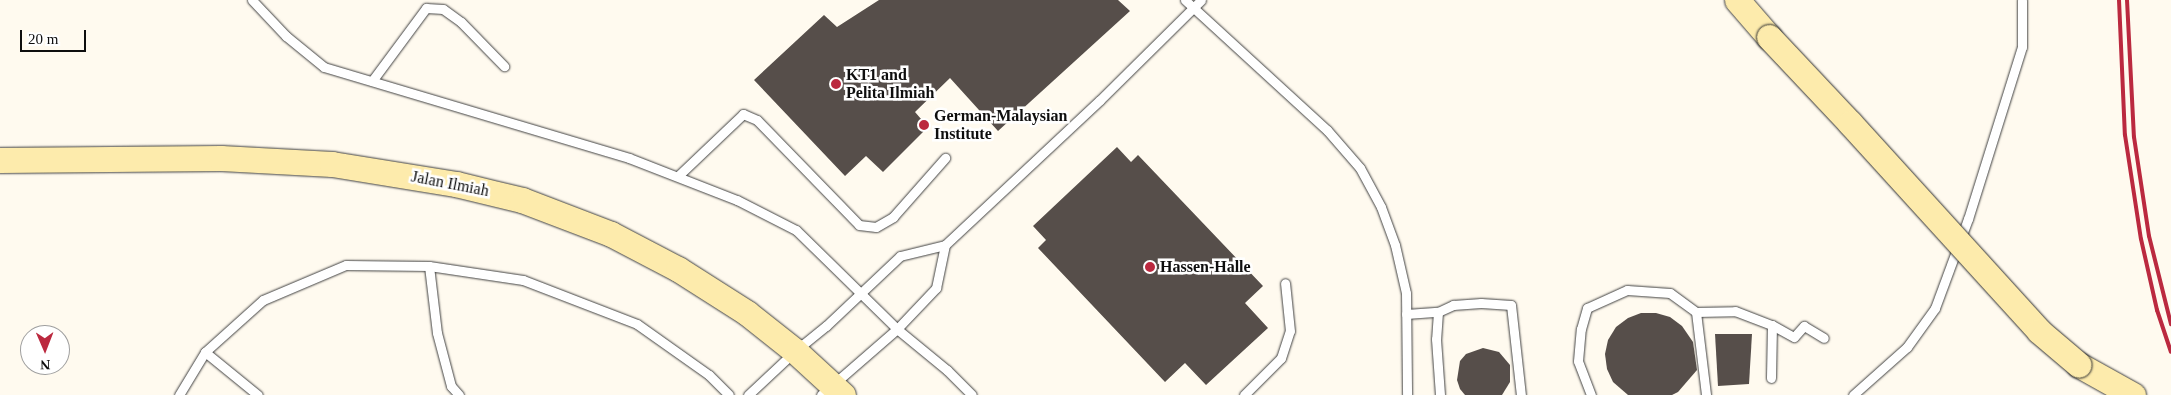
<!DOCTYPE html>
<html>
<head>
<meta charset="utf-8">
<style>
	body { margin:0 }
	#map { position:relative; width:2171px; height:395px; overflow:hidden; background:#fffaef; font-family:"Times New Roman",serif }
	div>[style] { position:absolute }
	[style*='--x'] { left:calc(var(--x)*1px); top:calc(var(--y)*1px); width:calc(var(--w)*1px); rotate:calc(var(--a)*1deg) }
	.building>* { inset:0; background:#564e4a }
	.roads { filter:drop-shadow(0 0 1px #414141) drop-shadow(0 0 1px #414141) }
	.lane>* { height:9px; margin:-4.5px; padding:0 4.5px; transform-origin:4.5px; border-radius:4.5px; background:#fff }
	.secondary>* { height:25px; margin:-12.5px; padding:0 12.5px; transform-origin:12.5px; border-radius:12.5px; background:#fdebac }
	.rail>* { height:4px; margin:-2px; padding:0 2px; transform-origin:2px; border-radius:2px; background:#bb293f }
	.bridges { filter:drop-shadow(0 0 1px #303030) drop-shadow(0 0 1px #303030) }
	.secondary-bridge>* { height:25px; margin:-12.5px; padding:0 12.5px; transform-origin:12.5px; border-radius:12.5px; background:#fdebac }
	.dots>* { width:14px; height:14px; translate:-50% -50%; box-sizing:border-box; border:2px solid #fff; border-radius:50% }
	span { translate:-50% -50%; white-space:nowrap; text-align:center; line-height:1.15; -webkit-text-stroke:5px #fff; paint-order:stroke }
	.poi-label { font-size:16px; color:#0e0e0e; font-weight:700 }
	.left { translate:0 -50%; text-align:left }
	.street-label { font-size:16px; color:#0e0e0e }
	.north { position:absolute; left:20px; top:325px; width:50px; height:50px; box-sizing:border-box; background:#fff; border:1px solid #9f9f9f; border-radius:50%; rotate:179deg; font-size:14px; font-weight:700; line-height:20px; text-align:center; color:#0e0e0e }
	.north::after { content:''; display:block; margin:auto; width:18px; height:22px; background:#bb293f; clip-path:polygon(50% 0,100% 100%,50% 72%,0 100%) }
	.scale { position:absolute; left:20px; top:30px; width:66px; height:22px; box-sizing:border-box; border:2px solid #0e0e0e; border-top:0; padding-left:6px; font-size:15px; line-height:18px; white-space:nowrap; color:#0e0e0e; -webkit-text-stroke:4px #fff; paint-order:stroke }
</style>
</head>
<body>
<div id="map">
	<div class="building">
		<i style="clip-path:polygon(879px 0,1118px 0,1130px 11px,998px 131px,950px 78px,915px 112px,928px 127px,883px 172px,866px 156px,845px 176px,754px 80px,824px 15px,837px 27px)"></i>
		<i style="clip-path:polygon(1117px 147px,1131px 162px,1138px 155px,1263px 286px,1245px 303px,1268px 328px,1206px 385px,1185px 363px,1165px 382px,1038px 248px,1046px 240px,1033px 226px)"></i>
		<i style="clip-path:polygon(1641px 313px,1656px 313px,1670px 317px,1682px 326px,1693px 342px,1697px 370px,1678px 392px,1672px 395px,1628px 395px,1613px 382px,1607px 369px,1605px 354px,1608px 340px,1616px 327px,1628px 318px)"></i>
		<i style="clip-path:polygon(1715px 334px,1752px 334px,1749px 384px,1718px 386px)"></i>
		<i style="clip-path:polygon(1483px 348px,1499px 352px,1510px 365px,1510px 382px,1502px 395px,1465px 395px,1460px 389px,1457px 380px,1460px 361px,1466px 354px)"></i>
	</div>
	<div class="roads">
		<div class="lane">
			<i style="--x:252;--y:0;--w:50;--a:46.6"></i>
			<i style="--x:286;--y:36;--w:49;--a:39.2"></i>
			<i style="--x:324;--y:67;--w:318;--a:16.6"></i>
			<i style="--x:629;--y:158;--w:116;--a:21.3"></i>
			<i style="--x:737;--y:200;--w:66;--a:27"></i>
			<i style="--x:796;--y:230;--w:141;--a:44.4"></i>
			<i style="--x:897;--y:329;--w:65;--a:39.4"></i>
			<i style="--x:947;--y:370;--w:35;--a:45"></i>
			<i style="--x:1185;--y:0;--w:193;--a:42.5"></i>
			<i style="--x:1327;--y:130;--w:50;--a:49"></i>
			<i style="--x:1360;--y:168;--w:44;--a:61.7"></i>
			<i style="--x:1381;--y:207;--w:40;--a:69.8"></i>
			<i style="--x:1395;--y:245;--w:49;--a:77.1"></i>
			<i style="--x:1406;--y:293;--w:102;--a:89.4"></i>
			<i style="--x:372;--y:81;--w:91;--a:-53.5"></i>
			<i style="--x:426;--y:8;--w:17;--a:3"></i>
			<i style="--x:443;--y:9;--w:22;--a:36"></i>
			<i style="--x:461;--y:22;--w:62;--a:45.7"></i>
			<i style="--x:678;--y:176;--w:90;--a:-43.6"></i>
			<i style="--x:743;--y:114;--w:15;--a:23"></i>
			<i style="--x:757;--y:120;--w:146;--a:45.8"></i>
			<i style="--x:859;--y:225;--w:17;--a:7"></i>
			<i style="--x:876;--y:227;--w:20;--a:-30"></i>
			<i style="--x:893;--y:217;--w:79;--a:-48.6"></i>
			<i style="--x:429;--y:266;--w:67;--a:83.2"></i>
			<i style="--x:437;--y:333;--w:55;--a:75.2"></i>
			<i style="--x:451;--y:386;--w:12;--a:48"></i>
			<i style="--x:1438;--y:312;--w:27;--a:94"></i>
			<i style="--x:1436;--y:339;--w:56;--a:85.9"></i>
			<i style="--x:1696;--y:312;--w:39;--a:-1"></i>
			<i style="--x:1735;--y:311;--w:40;--a:21"></i>
			<i style="--x:1772;--y:325;--w:53;--a:91.1"></i>
			<i style="--x:1406;--y:314;--w:32;--a:-4"></i>
			<i style="--x:1438;--y:312;--w:17;--a:-25"></i>
			<i style="--x:1453;--y:305;--w:28;--a:-4"></i>
			<i style="--x:1481;--y:303;--w:30;--a:4"></i>
			<i style="--x:1511;--y:305;--w:91;--a:83.7"></i>
			<i style="--x:1772;--y:325;--w:25;--a:29"></i>
			<i style="--x:1794;--y:337;--w:15;--a:-48"></i>
			<i style="--x:1804;--y:326;--w:23;--a:31"></i>
			<i style="--x:205;--y:352;--w:68;--a:39.1"></i>
			<i style="--x:179;--y:395;--w:50;--a:-58.8"></i>
			<i style="--x:205;--y:352;--w:78;--a:-41.9"></i>
			<i style="--x:263;--y:300;--w:90;--a:-22.9"></i>
			<i style="--x:346;--y:265;--w:83;--a:0.7"></i>
			<i style="--x:429;--y:266;--w:95;--a:8.5"></i>
			<i style="--x:523;--y:280;--w:122;--a:21.1"></i>
			<i style="--x:637;--y:324;--w:88;--a:35.3"></i>
			<i style="--x:709;--y:375;--w:28;--a:45"></i>
			<i style="--x:748;--y:395;--w:64;--a:-43.1"></i>
			<i style="--x:795;--y:351;--w:40;--a:-39"></i>
			<i style="--x:826;--y:326;--w:102;--a:-43.4"></i>
			<i style="--x:900;--y:256;--w:46;--a:-13.7"></i>
			<i style="--x:945;--y:245;--w:212;--a:-43.1"></i>
			<i style="--x:1100;--y:100;--w:142;--a:-44.7"></i>
			<i style="--x:821;--y:395;--w:101;--a:-41"></i>
			<i style="--x:897;--y:329;--w:57;--a:-46.4"></i>
			<i style="--x:936;--y:288;--w:44;--a:-78.2"></i>
			<i style="--x:1244;--y:395;--w:52;--a:-45"></i>
			<i style="--x:1281;--y:358;--w:28;--a:-72"></i>
			<i style="--x:1290;--y:331;--w:48;--a:-95.9"></i>
			<i style="--x:1591;--y:395;--w:36;--a:-111"></i>
			<i style="--x:1578;--y:361;--w:32;--a:-85"></i>
			<i style="--x:1581;--y:329;--w:22;--a:-74"></i>
			<i style="--x:1587;--y:308;--w:44;--a:-24.2"></i>
			<i style="--x:1627;--y:290;--w:43;--a:4"></i>
			<i style="--x:1670;--y:293;--w:32;--a:36"></i>
			<i style="--x:1696;--y:312;--w:84;--a:83.1"></i>
			<i style="--x:1853;--y:395;--w:72;--a:-41.6"></i>
			<i style="--x:1907;--y:347;--w:48;--a:-54.3"></i>
			<i style="--x:1935;--y:308;--w:95;--a:-69.7"></i>
			<i style="--x:1968;--y:219;--w:180;--a:-72.6"></i>
			<i style="--x:2022;--y:47;--w:47;--a:-90"></i>
		</div>
		<div class="secondary">
			<i style="--x:1737;--y:0;--w:49;--a:49.1"></i>
			<i style="--x:0;--y:160;--w:221;--a:-0.5"></i>
			<i style="--x:221;--y:158;--w:111;--a:3.1"></i>
			<i style="--x:332;--y:164;--w:126;--a:9.2"></i>
			<i style="--x:456;--y:184;--w:68;--a:13.6"></i>
			<i style="--x:522;--y:200;--w:95;--a:20.9"></i>
			<i style="--x:611;--y:234;--w:76;--a:27.6"></i>
			<i style="--x:678;--y:269;--w:82;--a:32.5"></i>
			<i style="--x:747;--y:313;--w:61;--a:38.4"></i>
			<i style="--x:795;--y:351;--w:65;--a:42.5"></i>
			<i style="--x:2079;--y:365;--w:62;--a:29.1"></i>
		</div>
	</div>
	<div class="rail">
		<i style="--x:2119;--y:0;--w:135;--a:87.5"></i>
		<i style="--x:2125;--y:135;--w:105;--a:81.3"></i>
		<i style="--x:2141;--y:239;--w:73;--a:77.3"></i>
		<i style="--x:2157;--y:310;--w:44;--a:71.6"></i>
		<i style="--x:2127;--y:0;--w:137;--a:87.1"></i>
		<i style="--x:2134;--y:137;--w:100;--a:81.4"></i>
		<i style="--x:2149;--y:236;--w:91;--a:76"></i>
	</div>
	<div class="bridges">
		<div class="secondary-bridge">
			<i style="--x:1769;--y:37;--w:118;--a:46.7"></i>
			<i style="--x:1850;--y:123;--w:281;--a:47.7"></i>
			<i style="--x:2039;--y:331;--w:52;--a:40.4"></i>
		</div>
	</div>
	<div class="dots">
		<i style="left:836px;top:84px;background:#bb293f"></i>
		<i style="left:924px;top:125px;background:#bb293f"></i>
		<i style="left:1150px;top:267px;background:#bb293f"></i>
	</div>
	<div class="poi-label">
		<span class="left" style="left:846px;top:84px">KT1 and<br>Pelita Ilmiah</span>
		<span class="left" style="left:934px;top:125px">German-Malaysian<br>Institute</span>
		<span class="left" style="left:1160px;top:267px">Hassen-Halle</span>
	</div>
	<div class="street-label">
		<span style="left:450px;top:184px;rotate:11deg">Jalan Ilmiah</span>
	</div>
	<div class="north">N</div>
	<div class="scale">20 m</div>
</div>
</body>
</html>
